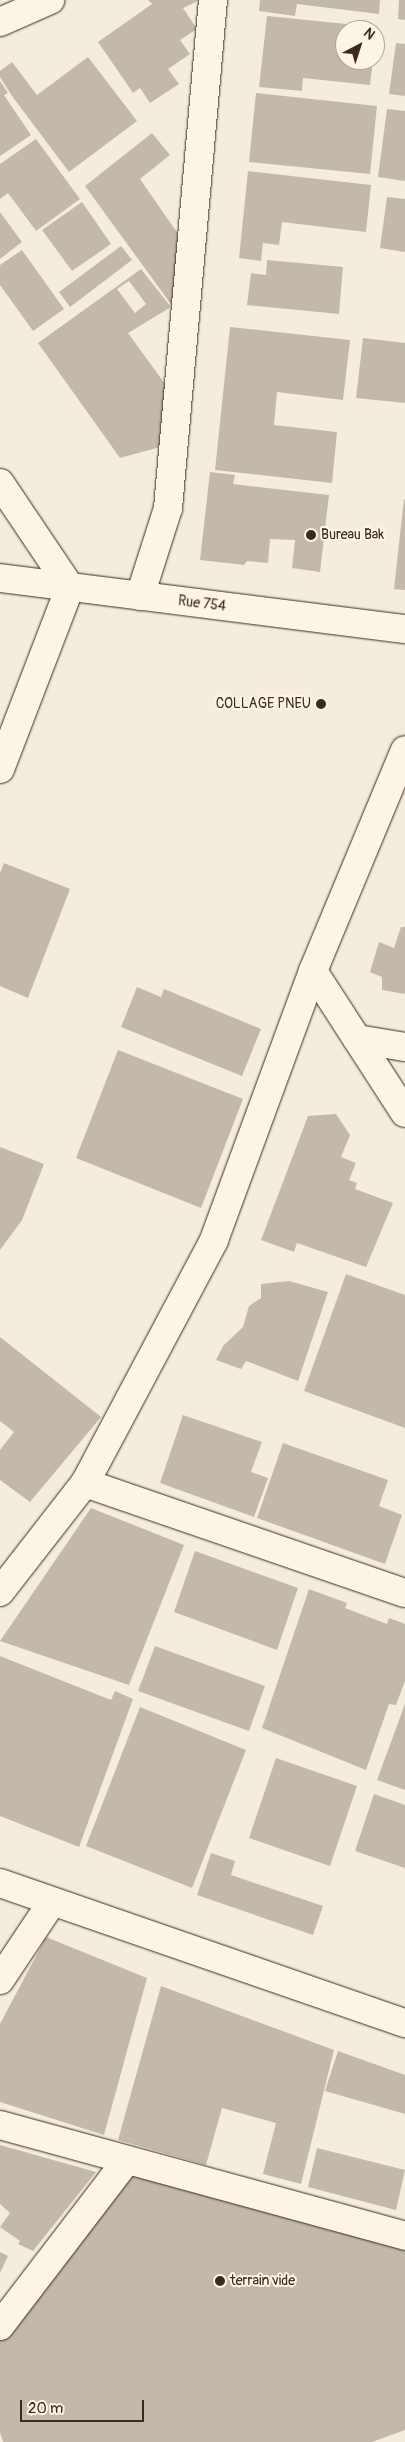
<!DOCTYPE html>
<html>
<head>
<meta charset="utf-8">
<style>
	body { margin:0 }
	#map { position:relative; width:405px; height:2442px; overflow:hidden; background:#f4eddd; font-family:Pangolin,sans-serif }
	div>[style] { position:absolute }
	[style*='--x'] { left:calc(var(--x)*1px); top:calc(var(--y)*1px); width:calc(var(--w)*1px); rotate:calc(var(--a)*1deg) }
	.building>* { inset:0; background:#c3b9aa }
	.roads { filter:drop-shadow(0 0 1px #3b2a1e) drop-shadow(0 0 1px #3b2a1e) }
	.street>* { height:28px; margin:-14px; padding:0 14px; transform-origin:14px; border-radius:14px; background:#fcf5e5 }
	.dots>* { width:14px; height:14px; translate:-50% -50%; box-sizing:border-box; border:2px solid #fcf5e5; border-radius:50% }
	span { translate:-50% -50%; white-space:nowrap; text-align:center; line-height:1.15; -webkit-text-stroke:4px #fcf5e5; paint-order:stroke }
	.poi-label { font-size:14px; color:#3b2a1e }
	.left { translate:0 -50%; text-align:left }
	.right { translate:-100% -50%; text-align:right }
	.street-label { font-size:14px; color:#3b2a1e }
	.north { position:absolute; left:335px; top:20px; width:50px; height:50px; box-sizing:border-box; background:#fcf5e5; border:1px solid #afa495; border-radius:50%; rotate:40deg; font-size:14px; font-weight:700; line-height:20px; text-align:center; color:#3b2a1e }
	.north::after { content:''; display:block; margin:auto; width:18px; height:22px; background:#3b2a1e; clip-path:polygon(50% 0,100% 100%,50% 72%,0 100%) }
	.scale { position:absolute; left:20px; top:2400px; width:124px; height:22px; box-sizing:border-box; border:2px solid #3b2a1e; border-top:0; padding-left:6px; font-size:15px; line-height:18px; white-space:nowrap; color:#3b2a1e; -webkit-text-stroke:4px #fcf5e5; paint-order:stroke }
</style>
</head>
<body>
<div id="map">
	<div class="building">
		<i style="clip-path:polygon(148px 0,200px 0,183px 8px,197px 29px,180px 40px,190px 54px,168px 69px,179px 84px,150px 103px,140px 88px,133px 93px,98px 42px,152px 4px)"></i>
		<i style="clip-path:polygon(260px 0,380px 0,379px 14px,297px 4px,295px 16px,259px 11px)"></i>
		<i style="clip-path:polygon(399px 0,405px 0,405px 20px,398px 19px)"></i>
		<i style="clip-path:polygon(267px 16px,376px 27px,375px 30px,345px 30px,345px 60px,373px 60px,370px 85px,303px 78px,302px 91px,259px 87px)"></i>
		<i style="clip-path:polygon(396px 43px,405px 44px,405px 96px,389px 94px)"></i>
		<i style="clip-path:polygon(88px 57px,137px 121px,69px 172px,12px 96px,0 77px,0 71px,12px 62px,37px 95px)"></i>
		<i style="clip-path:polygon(0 81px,8px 93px,4px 95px,31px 135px,0 156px)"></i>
		<i style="clip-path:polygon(256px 93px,377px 106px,370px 174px,249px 162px)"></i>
		<i style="clip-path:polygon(387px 109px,405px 111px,405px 181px,378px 177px)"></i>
		<i style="clip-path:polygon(152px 133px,170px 155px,140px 179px,183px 241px,173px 307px,85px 186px)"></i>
		<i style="clip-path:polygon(36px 139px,80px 199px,36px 231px,8px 193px,0 199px,0 164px)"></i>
		<i style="clip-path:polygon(248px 171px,371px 185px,366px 232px,282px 222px,279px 245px,263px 243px,261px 261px,239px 258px)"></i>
		<i style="clip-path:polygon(387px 197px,405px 199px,405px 252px,380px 248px)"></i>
		<i style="clip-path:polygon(82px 202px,111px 244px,72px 271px,42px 230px)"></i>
		<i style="clip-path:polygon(0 212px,22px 242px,0 259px)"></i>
		<i style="clip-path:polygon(121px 246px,132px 260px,70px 307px,59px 292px)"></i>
		<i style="clip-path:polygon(22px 250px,64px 309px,33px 331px,0 285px,0 265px)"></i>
		<i style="clip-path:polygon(267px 260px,343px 267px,339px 314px,247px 305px,251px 273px,266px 275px)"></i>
		<i style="clip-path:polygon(evenodd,141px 269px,171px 307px,128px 333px,165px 384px,160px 447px,120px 458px,38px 343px,141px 269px,129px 281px,146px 304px,135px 313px,117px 289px,129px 281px)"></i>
		<i style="clip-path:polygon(230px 327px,350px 340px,343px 400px,277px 392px,274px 425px,337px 432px,332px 483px,215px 470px)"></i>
		<i style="clip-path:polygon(363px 338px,405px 343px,405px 403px,356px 398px)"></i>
		<i style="clip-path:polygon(210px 472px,235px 475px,233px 484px,329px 495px,320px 572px,292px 568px,295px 540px,270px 539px,268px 563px,247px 561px,244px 565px,200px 560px)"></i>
		<i style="clip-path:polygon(404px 499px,405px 500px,405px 590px,394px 589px)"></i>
		<i style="clip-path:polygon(4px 863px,70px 889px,28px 998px,0 986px,0 873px)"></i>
		<i style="clip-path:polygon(401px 927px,405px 927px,405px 994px,382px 990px,382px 977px,370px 972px,379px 942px,394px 948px)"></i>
		<i style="clip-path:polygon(137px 987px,161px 997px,164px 989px,261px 1029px,242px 1076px,121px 1027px)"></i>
		<i style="clip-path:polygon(118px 1050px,243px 1099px,201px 1208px,76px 1158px)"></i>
		<i style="clip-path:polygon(336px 1114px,350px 1135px,341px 1157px,356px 1163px,349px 1180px,357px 1183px,355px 1189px,393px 1203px,366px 1267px,297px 1243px,294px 1252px,261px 1240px,308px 1116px)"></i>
		<i style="clip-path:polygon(0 1147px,44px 1164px,22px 1220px,0 1250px)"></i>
		<i style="clip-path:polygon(346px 1274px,405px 1295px,405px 1428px,304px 1391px)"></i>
		<i style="clip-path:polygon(289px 1281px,328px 1292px,298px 1381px,246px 1361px,241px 1369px,216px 1360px,223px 1346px,243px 1327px,249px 1306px,261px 1298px,261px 1284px)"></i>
		<i style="clip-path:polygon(0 1337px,101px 1417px,30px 1502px,0 1480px,0 1450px,14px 1432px,0 1421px)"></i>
		<i style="clip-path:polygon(183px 1415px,262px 1442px,251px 1472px,268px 1478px,254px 1517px,160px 1483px)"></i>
		<i style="clip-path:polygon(283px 1443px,388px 1480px,379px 1506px,402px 1515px,385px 1564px,257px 1518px)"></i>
		<i style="clip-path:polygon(91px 1508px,184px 1545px,129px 1685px,0 1641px)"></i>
		<i style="clip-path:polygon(195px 1551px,298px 1588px,277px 1650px,174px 1612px)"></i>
		<i style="clip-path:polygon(309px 1589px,347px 1603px,345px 1608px,387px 1624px,389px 1618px,405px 1624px,405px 1681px,396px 1705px,389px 1704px,366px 1770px,262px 1728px)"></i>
		<i style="clip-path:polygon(155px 1646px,265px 1686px,249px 1731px,138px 1691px)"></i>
		<i style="clip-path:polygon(0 1656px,111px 1700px,115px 1691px,133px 1699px,79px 1847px,0 1816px)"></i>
		<i style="clip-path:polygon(405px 1704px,405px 1790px,377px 1780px)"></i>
		<i style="clip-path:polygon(140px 1707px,246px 1750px,192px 1888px,86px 1846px)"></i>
		<i style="clip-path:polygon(276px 1758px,357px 1786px,330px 1866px,249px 1838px)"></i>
		<i style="clip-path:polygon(374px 1794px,405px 1805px,405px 1868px,355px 1851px)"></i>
		<i style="clip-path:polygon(211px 1853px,235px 1861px,231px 1875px,323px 1906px,313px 1935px,197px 1895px)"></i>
		<i style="clip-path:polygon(46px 1937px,147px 1978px,104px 2135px,0 2102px,0 2024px)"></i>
		<i style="clip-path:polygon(161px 1986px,334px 2050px,301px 2184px,263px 2174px,276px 2123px,222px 2108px,206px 2165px,118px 2140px)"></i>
		<i style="clip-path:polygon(338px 2051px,405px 2075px,405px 2114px,325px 2091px)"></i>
		<i style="clip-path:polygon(0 2145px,96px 2172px,33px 2251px,18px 2244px,20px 2241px,0 2227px,10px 2213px,0 2204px)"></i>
		<i style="clip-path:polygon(317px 2148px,405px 2170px,396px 2210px,308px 2187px)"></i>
		<i style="clip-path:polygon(127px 2160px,405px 2236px,405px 2430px,372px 2442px,3px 2442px,0 2432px,0 2326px)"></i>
		<i style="clip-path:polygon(0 2252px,8px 2256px,0 2273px)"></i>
	</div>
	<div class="roads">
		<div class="street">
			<i style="--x:0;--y:22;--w:55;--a:-23.7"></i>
			<i style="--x:0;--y:483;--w:125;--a:56.1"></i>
			<i style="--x:70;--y:587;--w:195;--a:111"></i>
			<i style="--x:0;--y:578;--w:408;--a:7.2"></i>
			<i style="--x:140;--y:596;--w:92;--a:-72.3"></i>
			<i style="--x:168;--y:508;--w:510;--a:-84.94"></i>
			<i style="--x:313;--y:971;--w:169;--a:57.1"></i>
			<i style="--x:357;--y:1039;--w:49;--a:9.5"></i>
			<i style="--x:85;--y:1483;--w:338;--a:19"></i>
			<i style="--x:0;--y:1592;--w:138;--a:-52.1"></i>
			<i style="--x:85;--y:1483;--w:275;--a:-62"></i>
			<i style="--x:214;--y:1240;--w:287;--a:-69.8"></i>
			<i style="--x:313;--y:971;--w:239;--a:-67.4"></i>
			<i style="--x:0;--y:1883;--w:429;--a:19.1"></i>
			<i style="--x:0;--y:1980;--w:94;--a:-56.3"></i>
			<i style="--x:0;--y:2125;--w:420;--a:15.3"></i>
			<i style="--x:0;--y:2326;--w:209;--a:-52.6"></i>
		</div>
	</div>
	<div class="dots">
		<i style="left:311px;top:535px;background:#3b2a1e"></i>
		<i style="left:321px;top:704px;background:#3b2a1e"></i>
		<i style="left:220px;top:2281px;background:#3b2a1e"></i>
	</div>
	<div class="poi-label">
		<span class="left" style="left:321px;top:535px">Bureau Bak</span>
		<span class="right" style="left:311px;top:704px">COLLAGE PNEU</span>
		<span class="left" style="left:230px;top:2281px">terrain vide</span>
	</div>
	<div class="street-label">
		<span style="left:202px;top:604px;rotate:7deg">Rue 754</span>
	</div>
	<div class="north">N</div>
	<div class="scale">20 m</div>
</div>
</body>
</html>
